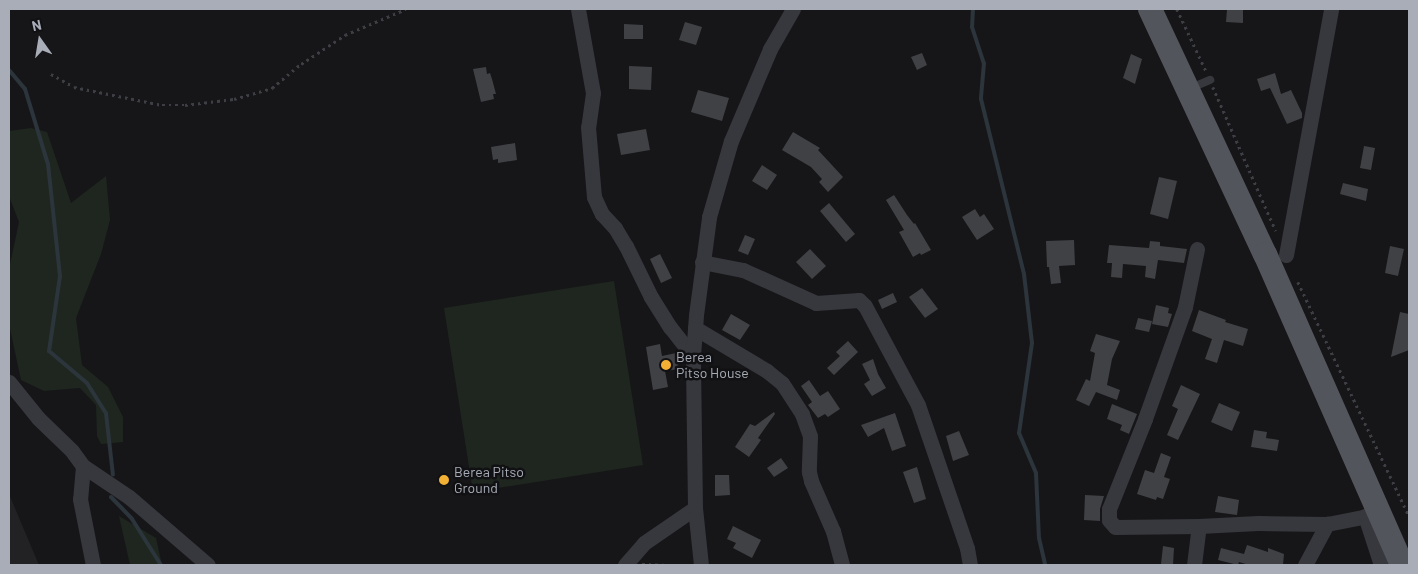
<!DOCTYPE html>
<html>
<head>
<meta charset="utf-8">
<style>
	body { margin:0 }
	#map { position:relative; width:1418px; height:574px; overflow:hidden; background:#161618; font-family:Barlow,sans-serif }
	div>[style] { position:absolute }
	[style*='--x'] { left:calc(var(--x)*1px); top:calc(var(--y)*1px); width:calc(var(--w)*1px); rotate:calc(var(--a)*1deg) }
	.built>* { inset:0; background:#222225 }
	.green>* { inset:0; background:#1e261f }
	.stream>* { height:4px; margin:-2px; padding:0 2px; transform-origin:2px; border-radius:2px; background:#2c353c }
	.building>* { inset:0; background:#404145 }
	.path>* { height:2.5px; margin-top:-1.25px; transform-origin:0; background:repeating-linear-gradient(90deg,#3d3f44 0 2.5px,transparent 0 6.5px) }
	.lane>* { height:8px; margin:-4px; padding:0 4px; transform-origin:4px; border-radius:4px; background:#37383d }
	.street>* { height:15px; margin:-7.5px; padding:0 7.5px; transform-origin:7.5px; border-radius:7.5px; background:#37383d }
	.primary>* { height:24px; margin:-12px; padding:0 12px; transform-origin:12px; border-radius:12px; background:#53555c }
	.dots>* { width:14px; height:14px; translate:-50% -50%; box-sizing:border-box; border:2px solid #111113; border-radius:50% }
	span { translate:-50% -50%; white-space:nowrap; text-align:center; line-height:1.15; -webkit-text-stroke:5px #111113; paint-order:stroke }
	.poi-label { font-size:14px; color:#a8adb8 }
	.left { translate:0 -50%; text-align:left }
	.frame { position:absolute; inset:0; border:10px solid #a8adb8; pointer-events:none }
	.north { position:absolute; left:15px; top:15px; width:50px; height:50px; -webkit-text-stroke:4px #111113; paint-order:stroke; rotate:347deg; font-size:14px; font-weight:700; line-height:20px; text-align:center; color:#a8adb8 }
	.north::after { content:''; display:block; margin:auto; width:18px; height:22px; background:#a8adb8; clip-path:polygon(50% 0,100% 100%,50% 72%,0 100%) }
</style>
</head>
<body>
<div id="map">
	<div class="built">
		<i style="clip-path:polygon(9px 494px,39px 565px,9px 565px)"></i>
	</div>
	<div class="green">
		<i style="clip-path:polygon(31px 128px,47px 132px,71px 203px,106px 176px,110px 220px,101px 254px,76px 318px,82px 365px,108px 387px,123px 417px,123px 442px,101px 444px,97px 436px,96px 405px,80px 388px,44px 391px,21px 380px,9px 324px,9px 269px,19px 222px,9px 196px,9px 131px)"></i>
		<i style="clip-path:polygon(614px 281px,643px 465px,473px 492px,444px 308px)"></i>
		<i style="clip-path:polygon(119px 516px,156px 538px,162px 565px,130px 565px)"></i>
	</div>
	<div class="stream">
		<i style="--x:973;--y:9;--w:18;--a:93"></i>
		<i style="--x:972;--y:27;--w:38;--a:72"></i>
		<i style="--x:984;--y:63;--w:36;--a:95"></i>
		<i style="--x:981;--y:99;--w:180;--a:76.2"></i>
		<i style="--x:1024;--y:274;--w:69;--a:83.4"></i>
		<i style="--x:1032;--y:343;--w:91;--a:98.2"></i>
		<i style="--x:1019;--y:433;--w:43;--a:67"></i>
		<i style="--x:1036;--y:473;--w:65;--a:87.4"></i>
		<i style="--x:1039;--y:538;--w:28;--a:77"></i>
		<i style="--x:9;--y:70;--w:25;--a:50"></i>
		<i style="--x:25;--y:89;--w:78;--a:73"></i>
		<i style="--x:48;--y:164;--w:113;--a:83.9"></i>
		<i style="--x:60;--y:276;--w:76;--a:98.3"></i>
		<i style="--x:49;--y:351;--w:50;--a:40.1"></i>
		<i style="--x:87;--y:383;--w:36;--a:58"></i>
		<i style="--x:106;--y:413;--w:62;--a:83.6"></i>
		<i style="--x:111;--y:497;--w:30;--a:46"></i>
		<i style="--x:132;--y:519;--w:54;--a:57.8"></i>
	</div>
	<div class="building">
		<i style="clip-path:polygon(1227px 9px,1243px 9px,1243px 23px,1226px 22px)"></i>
		<i style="clip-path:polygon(685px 22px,702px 27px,696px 45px,679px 40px)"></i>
		<i style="clip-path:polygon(624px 24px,643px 25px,643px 39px,624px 39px)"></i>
		<i style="clip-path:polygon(922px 53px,927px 65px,917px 70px,911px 57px)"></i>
		<i style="clip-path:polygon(1131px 54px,1142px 59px,1135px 84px,1123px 78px)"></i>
		<i style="clip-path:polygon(629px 66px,652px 67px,651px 90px,629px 89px)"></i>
		<i style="clip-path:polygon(486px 67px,487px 74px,490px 73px,492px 79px,496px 94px,493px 94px,494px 99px,481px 102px,473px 69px)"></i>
		<i style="clip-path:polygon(1275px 73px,1281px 94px,1291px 90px,1302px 113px,1302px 118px,1287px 124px,1270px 88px,1261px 91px,1257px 79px)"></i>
		<i style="clip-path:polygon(698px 90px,729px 98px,722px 121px,691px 112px)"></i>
		<i style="clip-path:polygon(646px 129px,650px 150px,621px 155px,617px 134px)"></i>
		<i style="clip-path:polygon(793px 132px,820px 148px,818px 150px,843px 177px,828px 192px,819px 182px,822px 179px,811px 167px,782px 150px)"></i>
		<i style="clip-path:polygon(515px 143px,517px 160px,498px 163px,498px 159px,493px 160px,491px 147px)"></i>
		<i style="clip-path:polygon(1364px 146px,1375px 148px,1371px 170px,1360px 168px)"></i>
		<i style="clip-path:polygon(762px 165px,777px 175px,767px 190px,752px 181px)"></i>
		<i style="clip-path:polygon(1159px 177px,1177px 181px,1168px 219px,1150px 214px)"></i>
		<i style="clip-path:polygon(1343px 183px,1368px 189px,1366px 201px,1340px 194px)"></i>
		<i style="clip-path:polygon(894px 195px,907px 215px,914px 224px,915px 223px,931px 250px,921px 255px,920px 253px,913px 257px,899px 232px,904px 230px,886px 200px)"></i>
		<i style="clip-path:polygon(829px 203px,855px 234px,846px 242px,820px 211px)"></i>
		<i style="clip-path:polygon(975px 209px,980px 217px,984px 214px,994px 229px,977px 240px,962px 217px)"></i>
		<i style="clip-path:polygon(745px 235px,755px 239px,748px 255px,738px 251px)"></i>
		<i style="clip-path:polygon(1074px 240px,1075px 265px,1059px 266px,1061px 283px,1051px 284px,1049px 267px,1047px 267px,1046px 241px)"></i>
		<i style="clip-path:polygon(1150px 241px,1160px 242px,1160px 246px,1187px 249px,1184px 263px,1158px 260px,1155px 279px,1145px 277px,1146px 266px,1123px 264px,1122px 278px,1111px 277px,1112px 263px,1107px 263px,1109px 245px,1149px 248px)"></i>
		<i style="clip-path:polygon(1390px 246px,1404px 249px,1398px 276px,1385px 273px)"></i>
		<i style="clip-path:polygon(810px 249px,826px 266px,812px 279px,796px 262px)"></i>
		<i style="clip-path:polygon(660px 254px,672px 278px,661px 283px,650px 259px)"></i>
		<i style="clip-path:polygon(922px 288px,938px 309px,925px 318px,909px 297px)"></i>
		<i style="clip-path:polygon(893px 293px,897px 302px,882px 309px,878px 300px)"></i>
		<i style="clip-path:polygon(1156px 305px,1169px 308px,1168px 313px,1172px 314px,1168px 327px,1152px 324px)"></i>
		<i style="clip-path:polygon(1199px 310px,1226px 320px,1225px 322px,1248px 329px,1243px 346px,1224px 340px,1217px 363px,1205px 359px,1212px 339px,1192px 331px)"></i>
		<i style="clip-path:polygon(1400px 312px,1409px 314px,1409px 350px,1391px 357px)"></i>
		<i style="clip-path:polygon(731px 314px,750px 325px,740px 340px,722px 330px)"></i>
		<i style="clip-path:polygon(1138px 318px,1152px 321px,1149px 332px,1135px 329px)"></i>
		<i style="clip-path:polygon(1096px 334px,1120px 341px,1112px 359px,1107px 385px,1120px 390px,1117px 400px,1096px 392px,1089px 406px,1076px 400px,1086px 379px,1090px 381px,1095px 353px,1090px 351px)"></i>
		<i style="clip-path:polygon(848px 341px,858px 352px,834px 375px,827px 368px,840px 356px,836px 352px)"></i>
		<i style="clip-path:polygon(660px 344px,662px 356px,676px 353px,679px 369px,665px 371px,668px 387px,653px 390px,646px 347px)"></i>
		<i style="clip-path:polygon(873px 359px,878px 374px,886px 388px,872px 396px,864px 384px,870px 380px,862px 364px)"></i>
		<i style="clip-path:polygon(809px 380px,820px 396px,828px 391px,840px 409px,828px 417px,825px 414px,818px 418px,808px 405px,812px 402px,801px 386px)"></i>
		<i style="clip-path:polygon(1181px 385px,1200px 394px,1178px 440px,1167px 435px,1178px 409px,1172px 406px)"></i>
		<i style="clip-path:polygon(1219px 403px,1240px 412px,1232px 431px,1211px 422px)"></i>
		<i style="clip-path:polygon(1112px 404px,1137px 414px,1129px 434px,1120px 430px,1122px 425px,1107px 419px)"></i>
		<i style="clip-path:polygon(774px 412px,775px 414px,758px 438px,761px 440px,749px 457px,735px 447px,750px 424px,755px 426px)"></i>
		<i style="clip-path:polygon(895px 413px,906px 446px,892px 451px,884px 428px,868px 437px,861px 425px)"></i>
		<i style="clip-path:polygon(1254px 430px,1267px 432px,1266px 438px,1279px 440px,1277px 451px,1251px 447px)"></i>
		<i style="clip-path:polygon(959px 431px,969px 455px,953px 461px,946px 436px)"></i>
		<i style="clip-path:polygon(1161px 453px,1171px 457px,1164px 477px,1170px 479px,1163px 499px,1157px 497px,1156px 500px,1137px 494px,1145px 470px,1154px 473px)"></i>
		<i style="clip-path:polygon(781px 458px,788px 468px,774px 477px,767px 468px)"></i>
		<i style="clip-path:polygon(917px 467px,926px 499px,914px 503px,903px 472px)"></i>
		<i style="clip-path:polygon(715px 475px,729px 475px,730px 495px,715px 496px)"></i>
		<i style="clip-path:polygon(1085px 495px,1104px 496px,1100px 509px,1100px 521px,1084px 520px)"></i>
		<i style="clip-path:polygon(1218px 496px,1239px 500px,1237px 515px,1215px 512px)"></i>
		<i style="clip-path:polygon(733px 526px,761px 540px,752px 558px,733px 548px,736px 543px,727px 539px)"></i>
		<i style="clip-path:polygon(1247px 545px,1268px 552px,1268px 548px,1284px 554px,1283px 565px,1249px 565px,1239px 562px,1238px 565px,1218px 560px,1221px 548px,1244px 554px)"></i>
		<i style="clip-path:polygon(1163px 546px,1174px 548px,1173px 565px,1161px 564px)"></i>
	</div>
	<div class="path">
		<i style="--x:1177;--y:9;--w:68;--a:64.9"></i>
		<i style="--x:51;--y:74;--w:26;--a:29"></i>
		<i style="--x:74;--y:87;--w:90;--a:11.6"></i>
		<i style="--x:162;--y:105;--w:23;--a:0"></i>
		<i style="--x:185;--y:105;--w:49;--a:-7"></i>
		<i style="--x:234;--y:99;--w:40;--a:-16"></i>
		<i style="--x:272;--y:88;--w:38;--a:-40"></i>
		<i style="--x:301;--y:64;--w:53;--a:-33.4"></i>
		<i style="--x:345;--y:35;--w:66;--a:-23.1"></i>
		<i style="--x:1213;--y:87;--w:157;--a:66.4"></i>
		<i style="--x:1298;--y:282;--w:259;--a:64.6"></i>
		<i style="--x:642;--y:564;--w:27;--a:2"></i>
	</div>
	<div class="lane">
		<i style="--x:1191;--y:88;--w:21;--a:-23"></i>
	</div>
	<div class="street">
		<i style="--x:578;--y:9;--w:85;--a:79.9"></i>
		<i style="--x:593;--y:93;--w:34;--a:98"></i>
		<i style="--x:588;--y:127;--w:70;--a:85.1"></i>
		<i style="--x:594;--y:197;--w:19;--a:65"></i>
		<i style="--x:602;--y:214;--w:19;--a:47"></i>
		<i style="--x:615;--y:228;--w:21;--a:59"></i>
		<i style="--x:626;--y:246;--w:57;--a:63.9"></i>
		<i style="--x:651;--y:297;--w:36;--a:58"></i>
		<i style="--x:670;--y:327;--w:37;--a:52"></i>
		<i style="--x:1197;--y:249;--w:59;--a:101.7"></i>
		<i style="--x:1185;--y:307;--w:119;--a:109.7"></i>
		<i style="--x:1145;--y:419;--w:97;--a:111.8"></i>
		<i style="--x:1109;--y:509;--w:11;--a:90"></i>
		<i style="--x:1109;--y:520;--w:9;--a:49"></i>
		<i style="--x:1115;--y:527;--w:84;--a:-0.7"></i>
		<i style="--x:1199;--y:526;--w:59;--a:-2.9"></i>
		<i style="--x:1258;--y:523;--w:69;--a:0.8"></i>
		<i style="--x:1327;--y:524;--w:52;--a:-11.1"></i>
		<i style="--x:1286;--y:255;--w:250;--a:-79.6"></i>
		<i style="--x:702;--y:262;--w:42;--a:11"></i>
		<i style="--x:743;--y:270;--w:80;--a:24.3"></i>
		<i style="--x:816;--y:303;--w:43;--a:-4"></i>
		<i style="--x:859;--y:300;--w:8;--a:45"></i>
		<i style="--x:865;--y:306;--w:112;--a:61.8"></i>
		<i style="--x:918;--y:405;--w:151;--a:71.1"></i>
		<i style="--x:967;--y:548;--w:17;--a:80"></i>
		<i style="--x:695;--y:328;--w:84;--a:30.8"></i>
		<i style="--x:767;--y:371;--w:19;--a:39"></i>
		<i style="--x:782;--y:383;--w:37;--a:57"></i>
		<i style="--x:802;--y:414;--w:23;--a:70"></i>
		<i style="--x:810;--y:436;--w:36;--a:92"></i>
		<i style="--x:809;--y:472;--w:9;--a:77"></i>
		<i style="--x:811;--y:481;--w:55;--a:66.3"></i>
		<i style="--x:833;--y:531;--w:35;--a:75"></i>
		<i style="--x:9;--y:382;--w:46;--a:51.1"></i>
		<i style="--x:38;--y:418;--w:47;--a:44.1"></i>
		<i style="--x:72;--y:451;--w:19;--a:54"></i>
		<i style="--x:83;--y:466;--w:55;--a:34"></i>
		<i style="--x:129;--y:497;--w:104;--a:40.7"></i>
		<i style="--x:83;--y:466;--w:33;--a:95"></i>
		<i style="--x:80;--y:499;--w:67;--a:78.9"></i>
		<i style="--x:1365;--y:516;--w:52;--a:71.9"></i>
		<i style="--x:625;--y:565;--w:29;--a:-49"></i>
		<i style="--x:644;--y:543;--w:62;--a:-34.5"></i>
		<i style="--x:701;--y:565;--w:57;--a:-96"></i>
		<i style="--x:695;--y:508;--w:152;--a:-90.8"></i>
		<i style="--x:693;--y:356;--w:41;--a:-85.8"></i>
		<i style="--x:696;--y:315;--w:99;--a:-82.4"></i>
		<i style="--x:709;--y:217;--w:79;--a:-73.9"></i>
		<i style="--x:731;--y:141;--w:100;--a:-67"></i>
		<i style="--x:770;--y:49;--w:46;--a:-60.1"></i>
		<i style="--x:1194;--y:565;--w:39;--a:-83"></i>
		<i style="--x:1305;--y:565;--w:47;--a:-61.8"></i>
	</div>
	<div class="primary">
		<i style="--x:1150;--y:9;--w:271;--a:64.9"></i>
		<i style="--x:1265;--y:254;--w:340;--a:66.2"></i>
	</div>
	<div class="dots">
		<i style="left:666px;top:365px;background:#f2b134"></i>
		<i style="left:444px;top:480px;background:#f2b134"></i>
	</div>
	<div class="poi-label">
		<span class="left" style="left:676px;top:365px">Berea<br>Pitso House</span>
		<span class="left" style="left:454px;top:480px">Berea Pitso<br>Ground</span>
	</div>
	<div class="frame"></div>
	<div class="north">N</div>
</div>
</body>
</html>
